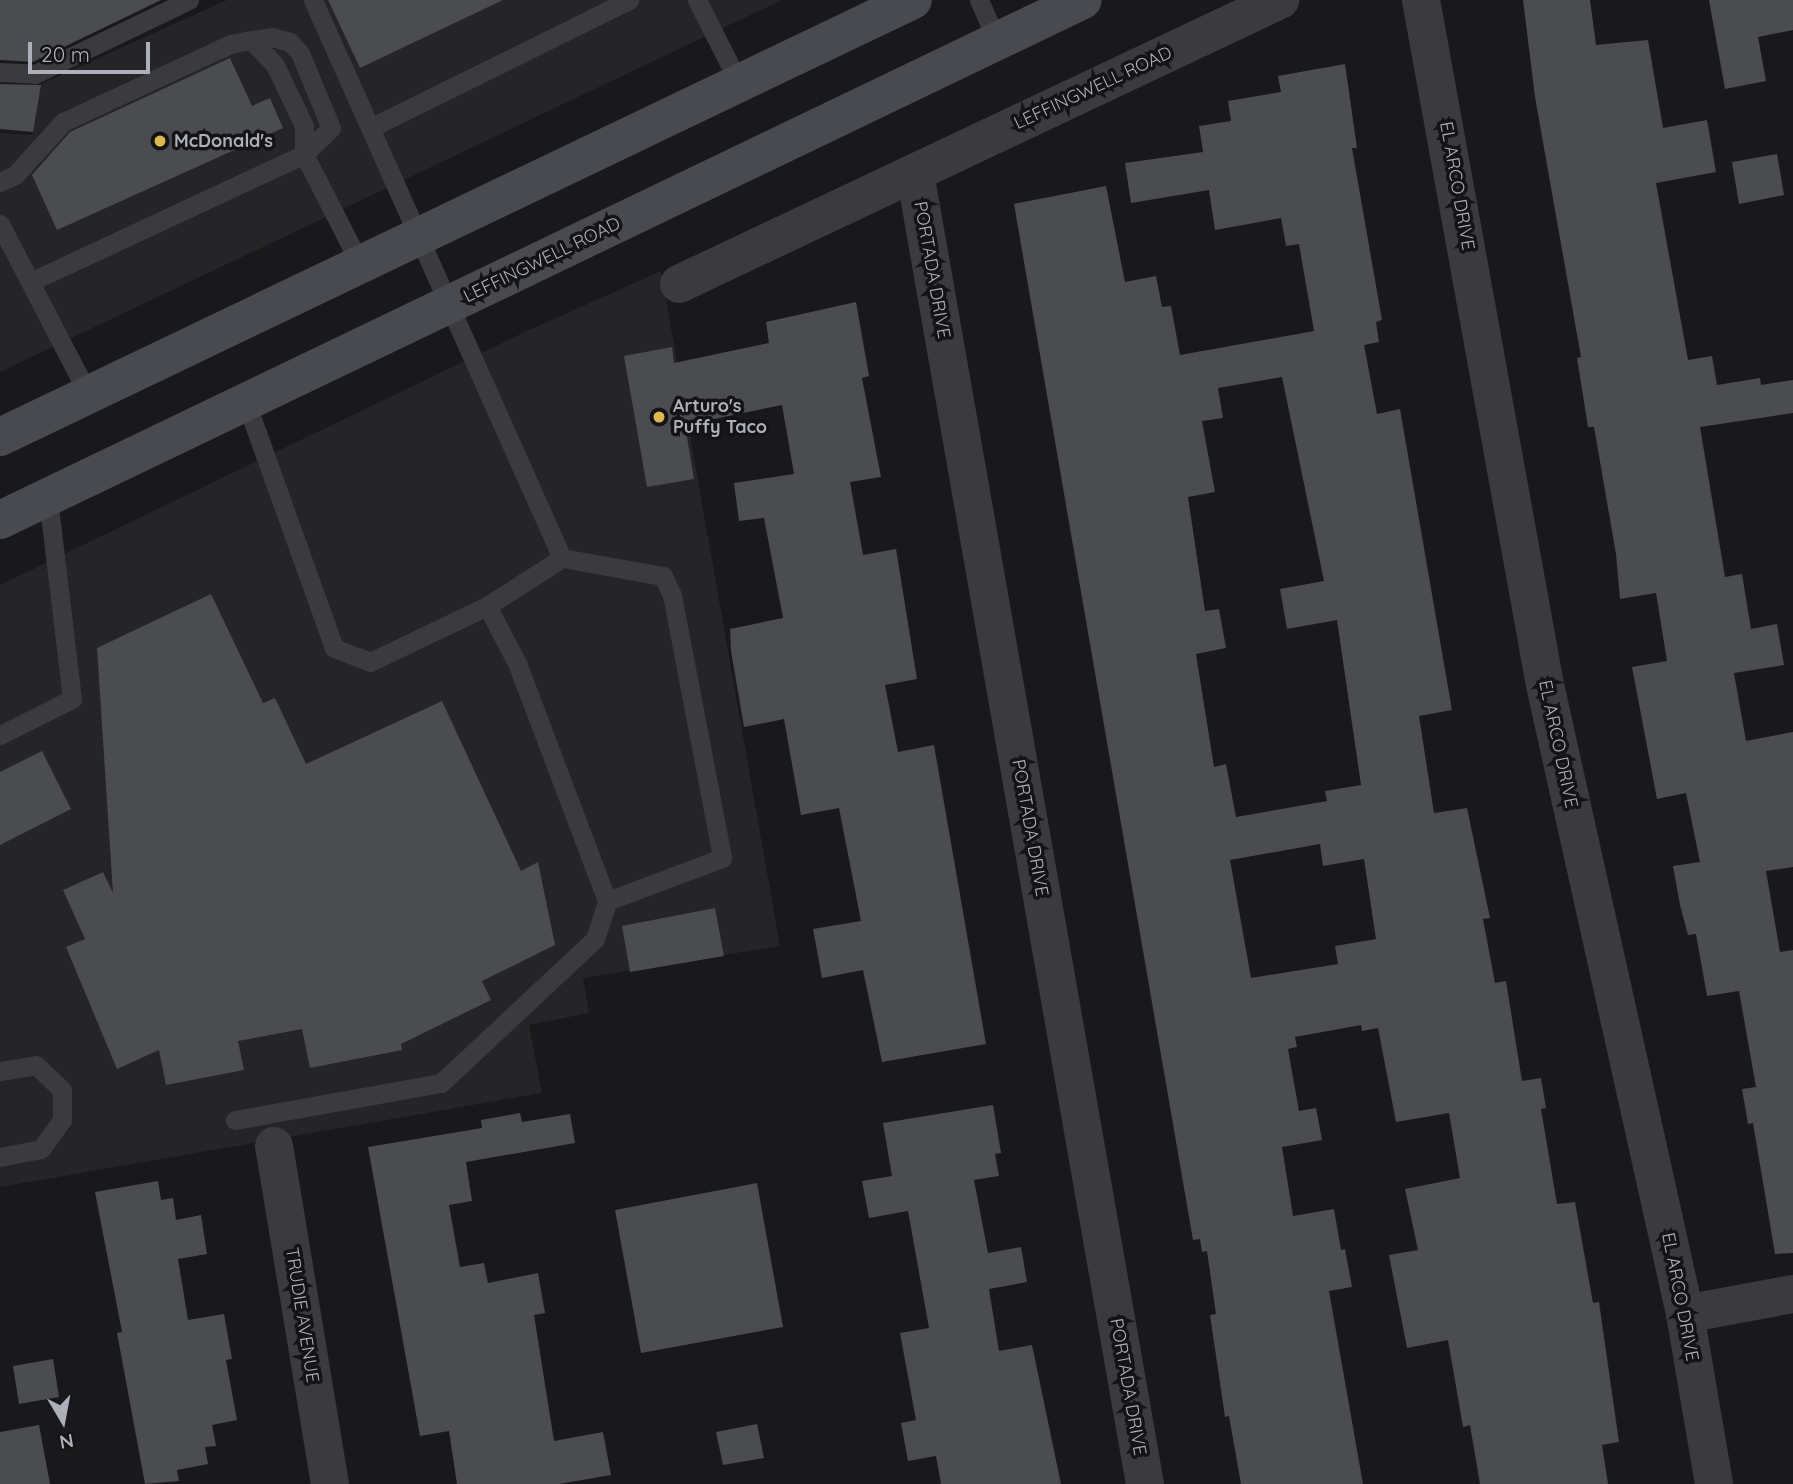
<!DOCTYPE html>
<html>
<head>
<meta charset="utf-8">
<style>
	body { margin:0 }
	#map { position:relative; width:1793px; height:1484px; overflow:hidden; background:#19191b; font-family:Quicksand,sans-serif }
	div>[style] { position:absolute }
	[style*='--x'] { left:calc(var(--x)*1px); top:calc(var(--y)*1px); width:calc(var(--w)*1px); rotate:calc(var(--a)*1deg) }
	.built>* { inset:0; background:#252528 }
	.building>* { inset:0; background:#4b4c50 }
	.service>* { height:19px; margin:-9.5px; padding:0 9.5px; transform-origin:9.5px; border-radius:9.5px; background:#3b3b3f }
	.minor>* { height:38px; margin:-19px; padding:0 19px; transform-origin:19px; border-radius:19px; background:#3b3b3f }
	.secondary>* { height:38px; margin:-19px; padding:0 19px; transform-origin:19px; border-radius:19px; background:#494a4f }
	.dots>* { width:19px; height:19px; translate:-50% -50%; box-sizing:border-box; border:4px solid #141416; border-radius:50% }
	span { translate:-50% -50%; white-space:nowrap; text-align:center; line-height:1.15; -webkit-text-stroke:7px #141416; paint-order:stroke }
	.street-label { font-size:18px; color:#adb0b9 }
	.poi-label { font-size:18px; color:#adb0b9; font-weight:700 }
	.left { translate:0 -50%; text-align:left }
	.north { position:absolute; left:28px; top:1386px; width:70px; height:70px; -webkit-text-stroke:5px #141416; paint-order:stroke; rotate:170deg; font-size:19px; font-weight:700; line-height:28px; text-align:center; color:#adb0b9 }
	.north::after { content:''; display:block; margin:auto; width:24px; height:32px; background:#adb0b9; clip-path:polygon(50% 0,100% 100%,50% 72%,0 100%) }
	.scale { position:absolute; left:28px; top:42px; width:122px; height:32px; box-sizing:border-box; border:4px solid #adb0b9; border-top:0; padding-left:9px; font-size:21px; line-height:24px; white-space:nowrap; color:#adb0b9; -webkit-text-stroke:5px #141416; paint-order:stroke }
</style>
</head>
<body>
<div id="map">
	<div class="built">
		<i style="clip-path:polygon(227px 0,782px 0,0 372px,0 133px,32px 135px,37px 86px)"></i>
		<i style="clip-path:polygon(661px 271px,780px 946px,583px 978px,589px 1013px,529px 1025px,542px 1093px,0 1187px,0 585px,527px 331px)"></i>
	</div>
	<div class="building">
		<i style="clip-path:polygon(0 0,161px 0,33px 62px,0 60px)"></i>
		<i style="clip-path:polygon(328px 0,503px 0,360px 68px)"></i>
		<i style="clip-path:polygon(1523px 0,1590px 0,1596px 45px,1648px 40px,1663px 128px,1707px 120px,1716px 172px,1656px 183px,1688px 360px,1712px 356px,1717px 385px,1760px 378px,1761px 385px,1793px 380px,1793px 413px,1700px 427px,1725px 577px,1742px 574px,1751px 629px,1777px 624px,1784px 665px,1734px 673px,1746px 741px,1793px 732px,1793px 867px,1766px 871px,1780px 952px,1793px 950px,1793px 1253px,1775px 1254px,1753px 1123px,1748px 1124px,1742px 1089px,1756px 1087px,1739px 991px,1707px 996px,1696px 934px,1688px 935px,1680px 905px,1673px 866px,1700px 862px,1686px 793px,1657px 799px,1632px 667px,1667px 661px,1656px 593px,1620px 599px,1616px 554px,1594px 427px,1588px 427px,1577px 358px,1581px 357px,1535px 97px)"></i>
		<i style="clip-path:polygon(1709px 0,1793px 0,1793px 30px,1758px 37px,1766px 81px,1725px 89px)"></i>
		<i style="clip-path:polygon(230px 58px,252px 106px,270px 98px,283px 128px,57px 230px,32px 175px,70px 132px)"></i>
		<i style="clip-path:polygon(evenodd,1345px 64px,1357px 148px,1352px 148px,1382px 320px,1376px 322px,1379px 342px,1364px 345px,1377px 414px,1400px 409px,1452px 710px,1419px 716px,1434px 813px,1467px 808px,1490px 918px,1483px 919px,1495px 983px,1506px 981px,1522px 1081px,1541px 1078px,1546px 1108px,1541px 1109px,1557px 1204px,1575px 1202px,1593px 1303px,1599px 1302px,1619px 1442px,1602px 1445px,1608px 1484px,1480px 1484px,1470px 1425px,1463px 1427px,1448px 1340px,1407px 1348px,1389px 1255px,1418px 1250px,1405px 1189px,1460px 1178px,1449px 1113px,1396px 1122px,1378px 1028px,1362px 1031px,1361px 1025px,1295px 1037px,1297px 1047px,1288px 1049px,1299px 1111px,1316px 1108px,1322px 1140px,1282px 1147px,1293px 1216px,1334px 1209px,1341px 1250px,1345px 1249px,1352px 1287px,1329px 1291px,1363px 1484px,1241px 1484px,1229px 1416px,1225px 1417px,1210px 1315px,1216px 1314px,1207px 1251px,1202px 1252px,1200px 1239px,1193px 1240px,1014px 204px,1106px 186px,1125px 282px,1156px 276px,1162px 307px,1171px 306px,1180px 355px,1314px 331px,1299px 244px,1286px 246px,1281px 218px,1215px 230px,1209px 190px,1131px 203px,1125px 163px,1203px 152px,1199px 126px,1231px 121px,1228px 101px,1281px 92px,1278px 76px,1345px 64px,1282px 377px,1324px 581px,1280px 589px,1287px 629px,1337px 620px,1361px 785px,1325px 791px,1327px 801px,1236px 817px,1226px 764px,1214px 767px,1196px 654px,1226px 648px,1219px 609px,1205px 611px,1188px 497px,1215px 492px,1202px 421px,1223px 418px,1218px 388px,1282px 377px,1345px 64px,1320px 844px,1323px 866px,1364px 859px,1376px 939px,1335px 946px,1338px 964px,1251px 978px,1230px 860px,1320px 844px)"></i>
		<i style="clip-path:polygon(0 84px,41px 85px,33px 132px,0 129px)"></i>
		<i style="clip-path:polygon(1777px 154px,1784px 195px,1739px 204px,1732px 162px)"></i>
		<i style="clip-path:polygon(856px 302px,869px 376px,862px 378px,881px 477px,850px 482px,863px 555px,896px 549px,917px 679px,885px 685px,898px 752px,934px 745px,986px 1044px,882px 1062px,863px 970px,822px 978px,813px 929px,861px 921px,839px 808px,801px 815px,784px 719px,744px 727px,731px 651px,730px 629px,783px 618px,764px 518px,739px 521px,734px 483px,794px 474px,782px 405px,685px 425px,694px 479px,647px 487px,624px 356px,672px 347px,674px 363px,769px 343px,766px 322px)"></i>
		<i style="clip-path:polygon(211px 594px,263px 703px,275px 698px,306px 764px,442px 701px,521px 871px,538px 862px,555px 945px,482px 981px,491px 1000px,401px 1044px,402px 1050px,310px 1068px,302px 1029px,238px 1041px,244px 1070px,166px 1085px,159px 1050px,117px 1069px,66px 947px,85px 939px,63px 890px,103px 872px,113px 893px,97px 648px)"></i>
		<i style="clip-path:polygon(42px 751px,71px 809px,0 845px,0 772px)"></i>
		<i style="clip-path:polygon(715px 908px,724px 956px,630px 972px,622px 926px)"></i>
		<i style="clip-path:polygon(993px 1105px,1001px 1153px,995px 1154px,999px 1176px,974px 1180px,988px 1253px,1021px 1247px,1027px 1282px,989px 1289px,999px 1351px,1032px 1345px,1061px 1484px,941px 1484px,936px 1456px,908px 1461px,901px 1423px,916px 1420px,900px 1333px,929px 1328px,908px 1211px,869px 1218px,862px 1181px,892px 1176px,883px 1123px)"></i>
		<i style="clip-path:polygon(520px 1113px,522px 1122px,570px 1114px,575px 1143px,466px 1162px,472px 1201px,449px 1205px,460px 1267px,484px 1263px,488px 1283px,538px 1273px,545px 1313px,534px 1315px,554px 1441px,603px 1432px,611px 1475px,559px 1484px,457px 1484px,449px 1431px,420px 1436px,368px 1147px,482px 1128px,481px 1120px)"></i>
		<i style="clip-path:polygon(158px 1181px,161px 1200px,173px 1198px,176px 1220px,201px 1215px,207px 1254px,178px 1259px,188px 1320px,224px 1314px,232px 1359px,226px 1360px,237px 1420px,212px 1425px,216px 1446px,205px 1447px,208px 1464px,177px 1470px,179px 1481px,145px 1484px,117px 1333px,122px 1332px,95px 1192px)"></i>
		<i style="clip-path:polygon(757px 1183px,783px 1327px,641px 1353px,615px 1210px)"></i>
		<i style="clip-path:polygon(53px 1359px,59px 1397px,19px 1404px,13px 1366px)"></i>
		<i style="clip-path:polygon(757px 1424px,764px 1458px,723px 1465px,716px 1432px)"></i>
		<i style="clip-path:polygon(39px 1425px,50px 1484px,0 1484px,0 1432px)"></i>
	</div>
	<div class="service">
		<i style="--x:697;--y:0;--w:93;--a:63.2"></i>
		<i style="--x:979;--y:0;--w:45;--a:66.3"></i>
		<i style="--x:0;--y:72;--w:35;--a:3"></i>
		<i style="--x:35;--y:74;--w:171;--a:-25.7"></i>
		<i style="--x:372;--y:127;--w:287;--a:-26.3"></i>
		<i style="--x:0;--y:182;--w:17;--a:-25"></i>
		<i style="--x:15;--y:175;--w:72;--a:-47.8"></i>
		<i style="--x:63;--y:122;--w:184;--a:-25"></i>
		<i style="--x:230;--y:44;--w:21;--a:-11"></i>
		<i style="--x:251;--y:40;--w:35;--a:46"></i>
		<i style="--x:275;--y:65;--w:68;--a:64.6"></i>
		<i style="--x:304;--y:126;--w:28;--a:90"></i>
		<i style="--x:304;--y:154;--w:123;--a:63"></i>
		<i style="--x:0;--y:224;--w:191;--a:62.6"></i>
		<i style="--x:30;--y:282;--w:302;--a:-25"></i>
		<i style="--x:304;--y:154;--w:37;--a:-44"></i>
		<i style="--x:331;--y:128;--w:81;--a:-112.5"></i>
		<i style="--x:300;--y:53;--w:15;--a:-132"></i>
		<i style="--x:290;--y:42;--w:18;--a:-164"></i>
		<i style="--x:273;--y:37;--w:22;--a:172"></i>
		<i style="--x:246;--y:402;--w:261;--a:70.3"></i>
		<i style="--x:334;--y:648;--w:39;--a:21"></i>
		<i style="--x:370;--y:662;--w:130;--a:-25.6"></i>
		<i style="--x:487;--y:606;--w:89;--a:-32.6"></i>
		<i style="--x:562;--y:558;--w:611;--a:-114.05"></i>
		<i style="--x:562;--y:558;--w:103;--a:10.1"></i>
		<i style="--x:663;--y:576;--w:21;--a:65"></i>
		<i style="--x:672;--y:595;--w:268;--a:79.2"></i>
		<i style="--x:722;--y:858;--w:123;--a:159.5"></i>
		<i style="--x:0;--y:735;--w:80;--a:-26.6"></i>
		<i style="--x:72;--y:699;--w:203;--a:-96.8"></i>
		<i style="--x:0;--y:1071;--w:36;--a:-9"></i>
		<i style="--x:36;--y:1065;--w:36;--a:44"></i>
		<i style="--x:62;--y:1090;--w:30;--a:90"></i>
		<i style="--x:62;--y:1120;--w:36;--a:126"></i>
		<i style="--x:41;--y:1149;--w:42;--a:169"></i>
		<i style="--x:235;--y:1120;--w:209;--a:-10.2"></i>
		<i style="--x:441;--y:1083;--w:211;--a:-43.1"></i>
		<i style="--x:595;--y:939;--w:40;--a:-72"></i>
		<i style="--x:607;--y:901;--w:252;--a:-110.7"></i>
		<i style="--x:518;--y:665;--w:67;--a:-117.7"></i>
	</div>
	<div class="minor">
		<i style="--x:1421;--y:0;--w:696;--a:79.74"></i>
		<i style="--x:1545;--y:685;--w:644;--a:77.45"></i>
		<i style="--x:1685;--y:1314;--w:172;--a:80.3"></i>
		<i style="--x:915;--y:173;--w:1331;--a:80.05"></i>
		<i style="--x:679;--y:284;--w:665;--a:-25.29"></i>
		<i style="--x:274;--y:1146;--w:343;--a:80.6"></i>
		<i style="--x:1685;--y:1314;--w:110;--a:-10.5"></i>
	</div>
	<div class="secondary">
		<i style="--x:0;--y:437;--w:1012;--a:-25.58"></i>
		<i style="--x:0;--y:520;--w:1201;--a:-25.65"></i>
	</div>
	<div class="dots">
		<i style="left:160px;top:141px;background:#dcb850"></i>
		<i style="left:659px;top:417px;background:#dcb850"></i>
	</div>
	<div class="street-label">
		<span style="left:1093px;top:88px;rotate:-25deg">LEFFINGWELL ROAD</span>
		<span style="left:1457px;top:186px;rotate:80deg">EL ARCO DRIVE</span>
		<span style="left:542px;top:260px;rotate:-26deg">LEFFINGWELL ROAD</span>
		<span style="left:932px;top:270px;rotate:80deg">PORTADA DRIVE</span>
		<span style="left:1558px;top:744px;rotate:78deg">EL ARCO DRIVE</span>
		<span style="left:1030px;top:828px;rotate:80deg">PORTADA DRIVE</span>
		<span style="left:1680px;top:1297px;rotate:79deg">EL ARCO DRIVE</span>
		<span style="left:302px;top:1315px;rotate:81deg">TRUDIE AVENUE</span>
		<span style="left:1128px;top:1387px;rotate:80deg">PORTADA DRIVE</span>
	</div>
	<div class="poi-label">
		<span class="left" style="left:174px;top:141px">McDonald's</span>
		<span class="left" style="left:673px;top:417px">Arturo's<br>Puffy Taco</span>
	</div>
	<div class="north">N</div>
	<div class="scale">20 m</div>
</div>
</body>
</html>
